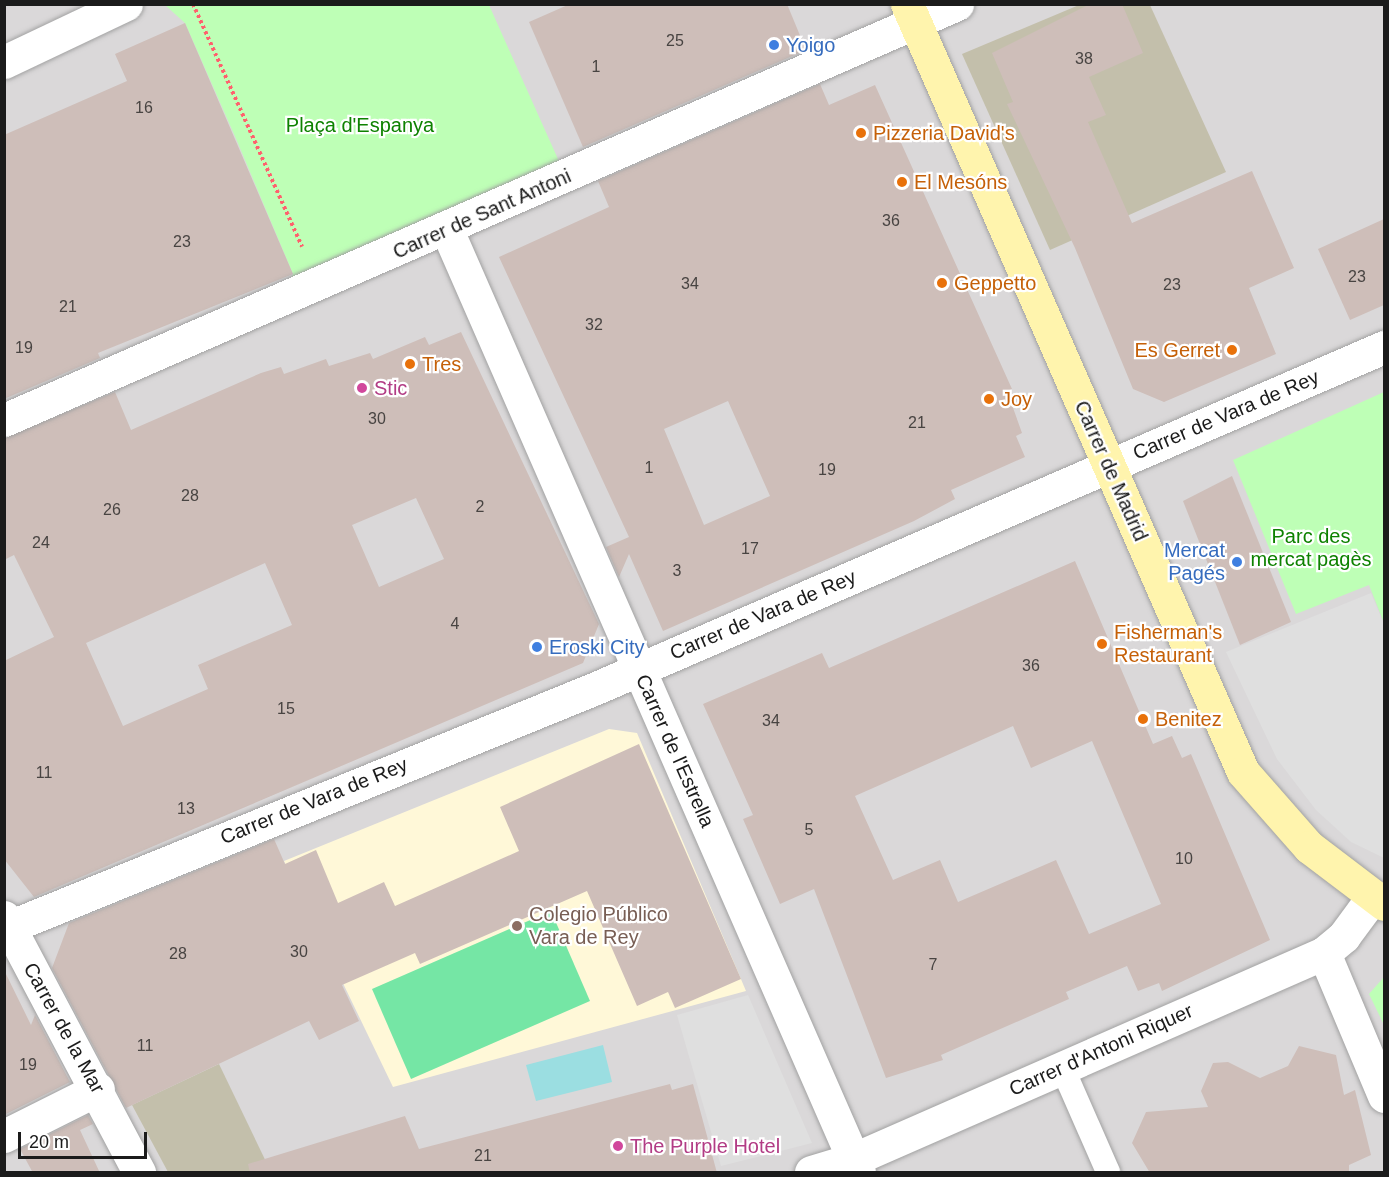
<!DOCTYPE html>
<html>
<head>
<meta charset="utf-8">
<style>
	body { margin:0 }
	#map { position:relative; width:1389px; height:1177px; overflow:hidden; background:#eee7e0; font-family:Helvetica,sans-serif }
	div>[style] { position:absolute }
	[style*='--x'] { left:calc(var(--x)*1px); top:calc(var(--y)*1px); width:calc(var(--w)*1px); rotate:calc(var(--a)*1deg) }
	.residential>* { inset:0; background:#dad8d9 }
	.education>* { inset:0; background:#fff8d8 }
	.construction>* { inset:0; background:#c3bfab }
	.park>* { inset:0; background:#beffb6 }
	.pitch>* { inset:0; background:#75e6a5 }
	.parking>* { inset:0; background:#dfdfdf }
	.water>* { inset:0; background:#9bdee1 }
	.building>* { inset:0; background:#cebeb9 }
	.path>* { height:4px; margin-top:-2px; transform-origin:0; background:repeating-linear-gradient(90deg,#ff606d 0 3px,transparent 0 6px) }
	.roads { filter:drop-shadow(0 0 2px #a2a2a2) drop-shadow(0 0 2px #a2a2a2) }
	.lane>* { height:24px; margin:-12px; padding:0 12px; transform-origin:12px; border-radius:12px; background:#fff }
	.street>* { height:33px; margin:-16.5px; padding:0 16.5px; transform-origin:16.5px; border-radius:16.5px; background:#fff }
	.secondary>* { height:33px; margin:-16.5px; padding:0 16.5px; transform-origin:16.5px; border-radius:16.5px; background:#fff4ad }
	.dots>* { width:16px; height:16px; translate:-50% -50%; box-sizing:border-box; border:3px solid #fff; border-radius:50% }
	span { translate:-50% -50%; white-space:nowrap; text-align:center; line-height:1.15; -webkit-text-stroke:4.5px #fff; paint-order:stroke }
	.number-label { font-size:16px; color:#484442 }
	.number-label span { -webkit-text-stroke-width:0 }
	.shop-label { font-size:20px; color:#366cbe }
	.left { translate:0 -50%; text-align:left }
	.right { translate:-100% -50%; text-align:right }
	.park-label { font-size:20px; color:#0e8201 }
	.food-label { font-size:20px; color:#c56008 }
	.street-label { font-size:20px; color:#1b1b1b }
	.hotel-label { font-size:20px; color:#b23c85 }
	.education-label { font-size:20px; color:#785e54 }
	.frame { position:absolute; inset:0; border:6px solid #1b1b1b; pointer-events:none }
	.scale { position:absolute; left:18px; top:1132px; width:129px; height:27px; box-sizing:border-box; border:3px solid #1b1b1b; border-top:0; padding-left:8px; font-size:18px; line-height:21px; white-space:nowrap; color:#1b1b1b; -webkit-text-stroke:4px #fff; paint-order:stroke }
</style>
</head>
<body>
<div id="map">
	<div class="residential">
		<i style="clip-path:polygon(5px 5px,1384px 5px,1384px 1172px,5px 1172px)"></i>
	</div>
	<div class="education">
		<i style="clip-path:polygon(609px 729px,637px 733px,746px 991px,393px 1087px,284px 861px)"></i>
	</div>
	<div class="construction">
		<i style="clip-path:polygon(1079px 5px,1150px 5px,1226px 172px,1050px 250px,962px 54px)"></i>
		<i style="clip-path:polygon(219px 1064px,271px 1172px,168px 1172px,132px 1105px)"></i>
	</div>
	<div class="park">
		<i style="clip-path:polygon(165px 5px,489px 5px,562px 168px,286px 289px,293px 274px,237px 141px,185px 23px)"></i>
		<i style="clip-path:polygon(1384px 392px,1384px 623px,1369px 585px,1296px 614px,1233px 460px)"></i>
		<i style="clip-path:polygon(1384px 977px,1384px 1025px,1369px 994px)"></i>
	</div>
	<div class="pitch">
		<i style="clip-path:polygon(551px 911px,590px 1001px,411px 1079px,372px 989px)"></i>
	</div>
	<div class="parking">
		<i style="clip-path:polygon(1371px 593px,1384px 624px,1384px 858px,1351px 842px,1316px 810px,1277px 759px,1226px 652px)"></i>
		<i style="clip-path:polygon(748px 995px,812px 1143px,721px 1166px,677px 1015px)"></i>
	</div>
	<div class="water">
		<i style="clip-path:polygon(603px 1045px,612px 1082px,536px 1101px,526px 1065px)"></i>
	</div>
	<div class="building">
		<i style="clip-path:polygon(570px 4px,787px 4px,806px 50px,583px 147px,529px 22px)"></i>
		<i style="clip-path:polygon(1090px 4px,1122px 4px,1143px 53px,1089px 77px,1106px 115px,1088px 122px,1132px 223px,1252px 171px,1294px 268px,1249px 288px,1276px 354px,1164px 402px,1133px 389px,1075px 248px,1007px 104px,1013px 102px,992px 53px)"></i>
		<i style="clip-path:polygon(185px 23px,293px 274px,98px 353px,100px 358px,4px 399px,4px 135px,127px 81px,115px 54px)"></i>
		<i style="clip-path:polygon(evenodd,820px 84px,829px 105px,875px 85px,1012px 389px,1007px 391px,1022px 433px,1016px 436px,1025px 457px,951px 490px,955px 499px,914px 521px,663px 631px,629px 554px,619px 577px,606px 547px,629px 537px,499px 257px,609px 207px,598px 181px,820px 84px,728px 401px,770px 496px,704px 525px,664px 429px,728px 401px)"></i>
		<i style="clip-path:polygon(1384px 219px,1384px 305px,1350px 320px,1318px 249px)"></i>
		<i style="clip-path:polygon(evenodd,461px 332px,599px 624px,583px 663px,34px 897px,4px 859px,4px 661px,54px 637px,14px 555px,4px 560px,4px 438px,115px 392px,131px 430px,261px 373px,281px 367px,284px 374px,326px 359px,329px 366px,370px 353px,373px 359px,425px 337px,429px 345px,461px 332px,416px 498px,444px 559px,379px 587px,352px 525px,416px 498px,461px 332px,265px 563px,292px 625px,198px 665px,208px 689px,123px 726px,86px 643px,265px 563px)"></i>
		<i style="clip-path:polygon(1232px 476px,1291px 622px,1240px 645px,1183px 501px)"></i>
		<i style="clip-path:polygon(evenodd,1075px 561px,1153px 744px,1172px 736px,1182px 758px,1191px 754px,1270px 940px,1162px 991px,1159px 983px,1138px 991px,1127px 966px,1066px 992px,1069px 999px,941px 1055px,943px 1060px,886px 1078px,814px 889px,780px 904px,743px 819px,753px 815px,703px 704px,822px 653px,829px 668px,1075px 561px,1013px 726px,1031px 768px,1092px 741px,1161px 904px,1089px 934px,1056px 860px,958px 902px,940px 860px,893px 880px,855px 796px,1013px 726px)"></i>
		<i style="clip-path:polygon(639px 744px,741px 979px,675px 1008px,668px 992px,637px 1006px,587px 891px,420px 964px,415px 953px,342px 985px,359px 1021px,319px 1040px,309px 1021px,126px 1108px,52px 968px,69px 923px,274px 839px,285px 864px,316px 850px,338px 903px,384px 882px,395px 906px,519px 851px,500px 807px)"></i>
		<i style="clip-path:polygon(4px 970px,31px 1025px,35px 1015px,70px 1082px,4px 1115px)"></i>
		<i style="clip-path:polygon(1299px 1046px,1336px 1055px,1344px 1095px,1355px 1090px,1371px 1155px,1349px 1165px,1349px 1173px,1150px 1173px,1132px 1143px,1146px 1112px,1208px 1107px,1201px 1091px,1213px 1063px,1228px 1062px,1260px 1078px,1288px 1066px)"></i>
		<i style="clip-path:polygon(670px 1084px,672px 1090px,693px 1084px,717px 1173px,250px 1173px,248px 1164px,405px 1116px,419px 1149px)"></i>
		<i style="clip-path:polygon(88px 1115px,93px 1124px,80px 1130px,100px 1173px,33px 1173px,20px 1149px)"></i>
	</div>
	<div class="path">
		<i style="--x:193;--y:4;--w:266;--a:65.8"></i>
	</div>
	<div class="roads">
		<div class="lane">
			<i style="--x:1062;--y:1067;--w:115;--a:66.3"></i>
		</div>
		<div class="street">
			<i style="--x:4;--y:62;--w:135;--a:-25.4"></i>
			<i style="--x:447;--y:230;--w:1028;--a:66.38"></i>
			<i style="--x:4;--y:420;--w:1040;--a:-23.58"></i>
			<i style="--x:4;--y:917;--w:289;--a:62.1"></i>
			<i style="--x:4;--y:929;--w:639;--a:-22.15"></i>
			<i style="--x:596;--y:688;--w:859;--a:-23.4"></i>
			<i style="--x:1324;--y:953;--w:155;--a:67.2"></i>
			<i style="--x:4;--y:1136;--w:105;--a:-26.6"></i>
			<i style="--x:811;--y:1172;--w:45;--a:-16.8"></i>
			<i style="--x:854;--y:1159;--w:513;--a:-23.67"></i>
			<i style="--x:1324;--y:953;--w:26;--a:-40"></i>
			<i style="--x:1344;--y:936;--w:47;--a:-53.6"></i>
		</div>
		<div class="secondary">
			<i style="--x:907;--y:4;--w:838;--a:66.37"></i>
			<i style="--x:1243;--y:772;--w:100;--a:48.7"></i>
			<i style="--x:1309;--y:847;--w:94;--a:37.2"></i>
		</div>
	</div>
	<div class="dots">
		<i style="left:774px;top:45px;background:#3f7fe0"></i>
		<i style="left:861px;top:133px;background:#e8710a"></i>
		<i style="left:902px;top:182px;background:#e8710a"></i>
		<i style="left:942px;top:283px;background:#e8710a"></i>
		<i style="left:1232px;top:350px;background:#e8710a"></i>
		<i style="left:410px;top:364px;background:#e8710a"></i>
		<i style="left:362px;top:388px;background:#d1479c"></i>
		<i style="left:989px;top:399px;background:#e8710a"></i>
		<i style="left:1237px;top:562px;background:#3f7fe0"></i>
		<i style="left:1102px;top:644px;background:#e8710a"></i>
		<i style="left:537px;top:647px;background:#3f7fe0"></i>
		<i style="left:1143px;top:719px;background:#e8710a"></i>
		<i style="left:517px;top:926px;background:#8d6e63"></i>
		<i style="left:618px;top:1146px;background:#d1479c"></i>
	</div>
	<div class="number-label">
		<span style="left:675px;top:41px">25</span>
		<span style="left:1084px;top:59px">38</span>
		<span style="left:596px;top:67px">1</span>
		<span style="left:144px;top:108px">16</span>
		<span style="left:891px;top:221px">36</span>
		<span style="left:182px;top:242px">23</span>
		<span style="left:1357px;top:277px">23</span>
		<span style="left:690px;top:284px">34</span>
		<span style="left:1172px;top:285px">23</span>
		<span style="left:68px;top:307px">21</span>
		<span style="left:594px;top:325px">32</span>
		<span style="left:24px;top:348px">19</span>
		<span style="left:377px;top:419px">30</span>
		<span style="left:917px;top:423px">21</span>
		<span style="left:649px;top:468px">1</span>
		<span style="left:827px;top:470px">19</span>
		<span style="left:190px;top:496px">28</span>
		<span style="left:480px;top:507px">2</span>
		<span style="left:112px;top:510px">26</span>
		<span style="left:41px;top:543px">24</span>
		<span style="left:750px;top:549px">17</span>
		<span style="left:677px;top:571px">3</span>
		<span style="left:455px;top:624px">4</span>
		<span style="left:1031px;top:666px">36</span>
		<span style="left:286px;top:709px">15</span>
		<span style="left:771px;top:721px">34</span>
		<span style="left:44px;top:773px">11</span>
		<span style="left:186px;top:809px">13</span>
		<span style="left:809px;top:830px">5</span>
		<span style="left:1184px;top:859px">10</span>
		<span style="left:299px;top:952px">30</span>
		<span style="left:178px;top:954px">28</span>
		<span style="left:933px;top:965px">7</span>
		<span style="left:145px;top:1046px">11</span>
		<span style="left:28px;top:1065px">19</span>
		<span style="left:483px;top:1156px">21</span>
	</div>
	<div class="shop-label">
		<span class="left" style="left:786px;top:45px">Yoigo</span>
		<span class="right" style="left:1225px;top:562px">Mercat<br>Pagés</span>
		<span class="left" style="left:549px;top:647px">Eroski City</span>
	</div>
	<div class="park-label">
		<span style="left:360px;top:125px">Plaça d'Espanya</span>
		<span style="left:1311px;top:548px">Parc des<br>mercat pagès</span>
	</div>
	<div class="food-label">
		<span class="left" style="left:873px;top:133px">Pizzeria David's</span>
		<span class="left" style="left:914px;top:182px">El Mesóns</span>
		<span class="left" style="left:954px;top:283px">Geppetto</span>
		<span class="right" style="left:1220px;top:350px">Es Gerret</span>
		<span class="left" style="left:422px;top:364px">Tres</span>
		<span class="left" style="left:1001px;top:399px">Joy</span>
		<span class="left" style="left:1114px;top:644px">Fisherman's<br>Restaurant</span>
		<span class="left" style="left:1155px;top:719px">Benitez</span>
	</div>
	<div class="street-label">
		<span style="left:482px;top:214px;rotate:-24deg">Carrer de Sant Antoni</span>
		<span style="left:1226px;top:415px;rotate:-23deg">Carrer de Vara de Rey</span>
		<span style="left:1111px;top:471px;rotate:66deg">Carrer de Madrid</span>
		<span style="left:763px;top:615px;rotate:-23deg">Carrer de Vara de Rey</span>
		<span style="left:675px;top:751px;rotate:66deg">Carrer de l'Estrella</span>
		<span style="left:314px;top:801px;rotate:-22deg">Carrer de Vara de Rey</span>
		<span style="left:64px;top:1028px;rotate:61deg">Carrer de la Mar</span>
		<span style="left:1101px;top:1050px;rotate:-24deg">Carrer d'Antoni Riquer</span>
	</div>
	<div class="hotel-label">
		<span class="left" style="left:374px;top:388px">Stic</span>
		<span class="left" style="left:630px;top:1146px">The Purple Hotel</span>
	</div>
	<div class="education-label">
		<span class="left" style="left:529px;top:926px">Colegio Público<br>Vara de Rey</span>
	</div>
	<div class="frame"></div>
	<div class="scale">20 m</div>
</div>
</body>
</html>
